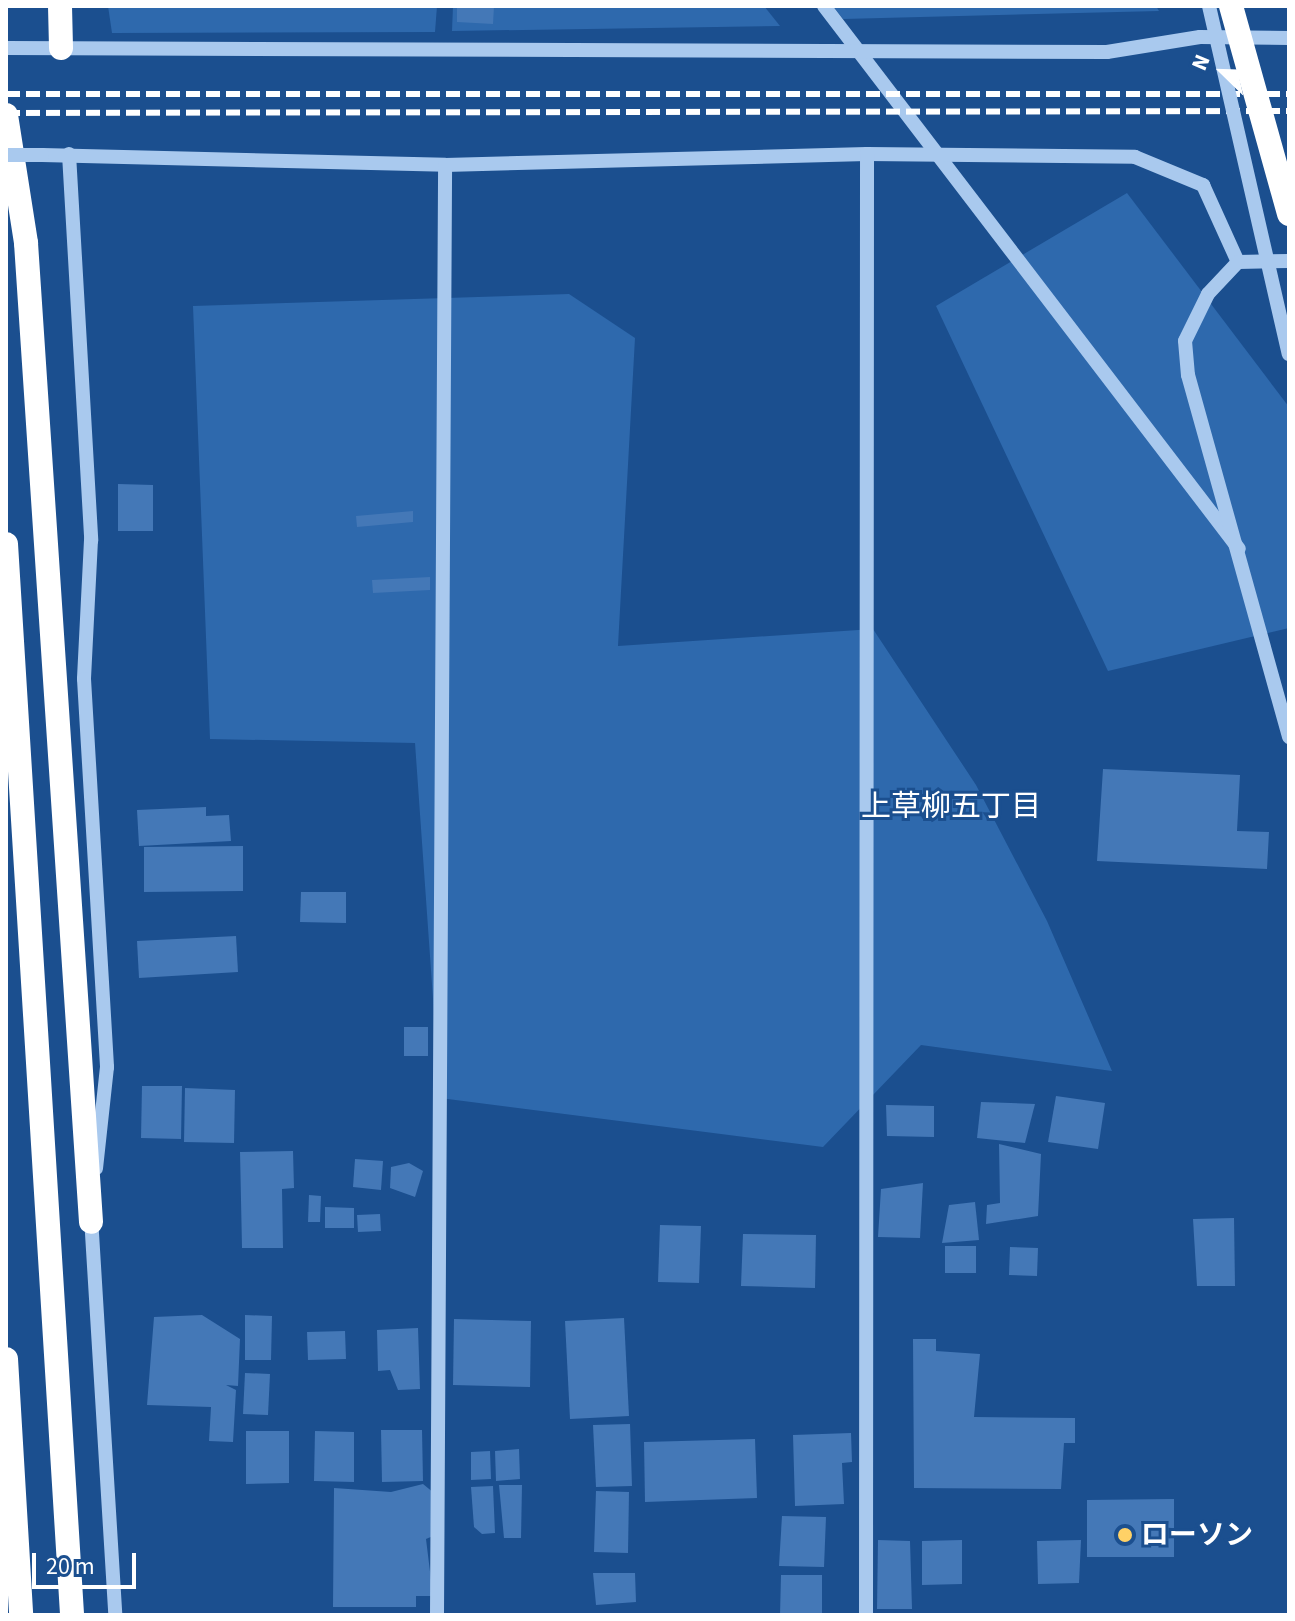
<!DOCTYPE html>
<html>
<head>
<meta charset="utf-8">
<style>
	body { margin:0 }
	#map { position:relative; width:1295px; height:1621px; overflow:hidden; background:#1b4f8f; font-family:"Source Sans 3","Noto Sans JP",sans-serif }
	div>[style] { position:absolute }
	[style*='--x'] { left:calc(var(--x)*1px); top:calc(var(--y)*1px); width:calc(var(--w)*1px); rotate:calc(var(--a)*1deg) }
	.green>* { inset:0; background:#2e69ad }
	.building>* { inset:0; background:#4478b7 }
	.minor>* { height:14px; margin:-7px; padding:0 7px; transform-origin:7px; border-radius:7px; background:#a9c9ee }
	.highway>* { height:24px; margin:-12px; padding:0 12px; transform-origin:12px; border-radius:12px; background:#fff }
	.rail>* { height:6px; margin-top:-3px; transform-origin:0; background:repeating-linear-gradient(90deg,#fff 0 14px,transparent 0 20px) }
	.minor-bridge>* { height:14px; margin:-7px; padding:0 7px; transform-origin:7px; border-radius:7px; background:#a9c9ee }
	.highway-bridge>* { height:24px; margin:-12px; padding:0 12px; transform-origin:12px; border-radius:12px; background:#fff }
	.dots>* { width:22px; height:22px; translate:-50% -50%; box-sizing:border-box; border:4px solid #1b4f8f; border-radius:50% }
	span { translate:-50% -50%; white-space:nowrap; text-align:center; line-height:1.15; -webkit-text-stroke:6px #1b4f8f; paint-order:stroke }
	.poi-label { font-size:28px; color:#fff; font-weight:700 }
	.left { translate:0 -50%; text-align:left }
	.neighbourhood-label { font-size:30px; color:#fff }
	.frame { position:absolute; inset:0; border:8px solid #fff; pointer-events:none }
	.north { position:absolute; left:1183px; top:32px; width:80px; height:80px; -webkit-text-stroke:6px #1b4f8f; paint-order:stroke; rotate:293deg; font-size:22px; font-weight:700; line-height:32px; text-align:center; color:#fff }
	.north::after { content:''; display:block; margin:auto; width:28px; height:36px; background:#fff; clip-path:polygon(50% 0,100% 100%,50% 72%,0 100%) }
	.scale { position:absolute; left:32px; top:1553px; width:104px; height:36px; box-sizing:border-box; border:4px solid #fff; border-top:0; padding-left:10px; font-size:24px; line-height:28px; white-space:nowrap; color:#fff; -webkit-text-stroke:6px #1b4f8f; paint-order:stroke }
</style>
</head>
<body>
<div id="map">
	<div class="green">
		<i style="clip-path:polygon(108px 6px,437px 6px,435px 32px,112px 33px)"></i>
		<i style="clip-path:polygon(453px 6px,764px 6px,780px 26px,452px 31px)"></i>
		<i style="clip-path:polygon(833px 6px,1156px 6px,1159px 11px,843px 19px)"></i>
		<i style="clip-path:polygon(1127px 193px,1289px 407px,1289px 628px,1108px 671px,936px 306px)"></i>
		<i style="clip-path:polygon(569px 294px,635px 338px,618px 646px,873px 629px,976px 785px,1047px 921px,1112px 1071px,921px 1045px,823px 1147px,440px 1098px,415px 743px,210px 739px,193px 306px)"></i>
	</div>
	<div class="building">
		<i style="clip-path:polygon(457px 6px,494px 6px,493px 24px,457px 22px)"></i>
		<i style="clip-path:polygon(118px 484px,153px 485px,153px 531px,118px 531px)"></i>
		<i style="clip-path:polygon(413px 511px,413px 522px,357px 527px,356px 516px)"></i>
		<i style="clip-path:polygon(430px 577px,430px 590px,373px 593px,372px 580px)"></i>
		<i style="clip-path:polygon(1103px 769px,1240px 775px,1237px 831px,1269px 832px,1267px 869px,1097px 861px)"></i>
		<i style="clip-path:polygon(206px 807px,206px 816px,229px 815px,231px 841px,139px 846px,137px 810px)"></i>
		<i style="clip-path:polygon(243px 846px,243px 891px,144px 892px,144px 847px)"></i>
		<i style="clip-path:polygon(301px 892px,346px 892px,346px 923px,300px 922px)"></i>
		<i style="clip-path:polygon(236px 936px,238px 972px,139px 978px,137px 941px)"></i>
		<i style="clip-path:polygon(404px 1027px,428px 1027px,428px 1056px,404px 1056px)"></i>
		<i style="clip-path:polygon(142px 1086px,182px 1086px,181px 1139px,141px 1138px)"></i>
		<i style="clip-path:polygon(185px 1088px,235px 1090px,234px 1143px,184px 1142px)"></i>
		<i style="clip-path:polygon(1056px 1096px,1105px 1103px,1098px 1149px,1048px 1142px)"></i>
		<i style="clip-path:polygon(981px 1102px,1035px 1104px,1025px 1143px,977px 1138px)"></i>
		<i style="clip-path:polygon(886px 1105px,934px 1106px,934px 1137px,887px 1136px)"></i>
		<i style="clip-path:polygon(999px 1144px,1041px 1154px,1038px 1216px,986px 1224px,987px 1205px,1000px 1203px)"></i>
		<i style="clip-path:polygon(293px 1151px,294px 1188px,282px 1189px,283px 1248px,242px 1248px,240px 1152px)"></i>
		<i style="clip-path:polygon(355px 1159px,383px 1161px,381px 1190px,353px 1187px)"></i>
		<i style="clip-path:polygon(409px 1163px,423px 1171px,415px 1197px,390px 1188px,391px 1167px)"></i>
		<i style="clip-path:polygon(923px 1183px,920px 1238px,878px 1237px,881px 1189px)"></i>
		<i style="clip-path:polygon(309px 1195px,321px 1196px,320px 1222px,308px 1222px)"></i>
		<i style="clip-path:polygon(975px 1202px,979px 1240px,942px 1243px,949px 1205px)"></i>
		<i style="clip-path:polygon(325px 1207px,354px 1208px,354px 1228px,325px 1228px)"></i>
		<i style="clip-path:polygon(380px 1214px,381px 1231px,358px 1232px,357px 1215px)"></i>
		<i style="clip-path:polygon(1234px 1218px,1235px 1286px,1197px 1286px,1193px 1219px)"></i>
		<i style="clip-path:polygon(660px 1225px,701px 1226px,699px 1283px,658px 1282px)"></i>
		<i style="clip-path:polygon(743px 1234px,816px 1235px,815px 1288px,741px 1286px)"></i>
		<i style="clip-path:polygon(945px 1246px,976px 1246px,976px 1273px,945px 1273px)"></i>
		<i style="clip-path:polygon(1010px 1247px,1038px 1248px,1037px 1276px,1009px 1275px)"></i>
		<i style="clip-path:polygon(202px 1315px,240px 1339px,238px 1386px,226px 1385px,236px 1390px,233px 1442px,209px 1441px,211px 1407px,147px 1405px,154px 1317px)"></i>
		<i style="clip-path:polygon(245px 1315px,272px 1316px,271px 1360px,245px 1360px)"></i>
		<i style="clip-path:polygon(624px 1318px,629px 1416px,570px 1419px,565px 1321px)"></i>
		<i style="clip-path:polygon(454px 1319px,531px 1321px,530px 1387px,453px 1385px)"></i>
		<i style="clip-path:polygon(418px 1328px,420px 1389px,398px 1390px,390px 1370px,378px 1371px,377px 1330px)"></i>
		<i style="clip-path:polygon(345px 1331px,346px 1359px,308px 1360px,307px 1332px)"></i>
		<i style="clip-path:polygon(913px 1339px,936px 1339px,936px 1351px,980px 1354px,974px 1417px,1075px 1418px,1075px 1443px,1064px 1443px,1061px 1489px,914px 1488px)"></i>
		<i style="clip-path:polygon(245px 1373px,270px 1374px,268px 1415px,243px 1414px)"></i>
		<i style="clip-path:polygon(630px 1424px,632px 1486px,596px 1487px,593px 1425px)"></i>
		<i style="clip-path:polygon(381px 1430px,422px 1430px,423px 1481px,382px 1482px)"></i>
		<i style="clip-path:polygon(246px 1431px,289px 1431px,289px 1483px,246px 1484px)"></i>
		<i style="clip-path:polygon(315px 1431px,354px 1432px,354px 1482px,314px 1481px)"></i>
		<i style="clip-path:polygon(851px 1433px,852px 1462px,842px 1463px,844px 1504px,795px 1506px,793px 1435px)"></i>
		<i style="clip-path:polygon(755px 1439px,757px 1498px,645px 1502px,644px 1442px)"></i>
		<i style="clip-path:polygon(519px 1449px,520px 1479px,496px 1481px,495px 1451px)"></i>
		<i style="clip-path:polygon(490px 1451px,491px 1479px,471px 1480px,471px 1452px)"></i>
		<i style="clip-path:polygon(423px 1484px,434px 1493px,433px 1536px,426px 1539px,433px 1596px,416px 1596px,416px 1607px,333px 1607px,334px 1488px,391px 1492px)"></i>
		<i style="clip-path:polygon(499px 1485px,522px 1485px,521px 1538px,504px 1538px)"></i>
		<i style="clip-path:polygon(493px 1486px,495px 1533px,482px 1534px,474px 1527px,471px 1487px)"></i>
		<i style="clip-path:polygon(596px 1491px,629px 1492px,628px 1553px,594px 1552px)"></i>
		<i style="clip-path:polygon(1174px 1499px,1174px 1557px,1087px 1557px,1087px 1500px)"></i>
		<i style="clip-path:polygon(782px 1516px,826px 1517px,824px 1567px,779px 1566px)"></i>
		<i style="clip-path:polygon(878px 1540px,910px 1541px,912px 1609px,877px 1609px)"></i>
		<i style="clip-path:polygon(962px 1540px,962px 1584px,922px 1585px,922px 1541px)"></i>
		<i style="clip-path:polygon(1081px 1540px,1079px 1583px,1038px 1584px,1037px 1541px)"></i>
		<i style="clip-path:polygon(593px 1573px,635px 1573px,636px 1602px,596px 1605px)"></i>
		<i style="clip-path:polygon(781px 1575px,822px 1575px,822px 1615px,780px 1615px)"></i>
	</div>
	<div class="minor">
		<i style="--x:824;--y:6;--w:683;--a:52.61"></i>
		<i style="--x:6;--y:48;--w:1101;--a:0.21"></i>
		<i style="--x:1107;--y:52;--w:94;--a:-9.2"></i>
		<i style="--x:1200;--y:37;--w:89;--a:0.6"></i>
		<i style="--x:69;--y:154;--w:387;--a:86.7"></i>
		<i style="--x:91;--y:540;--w:139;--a:92.9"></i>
		<i style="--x:84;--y:679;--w:389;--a:86.6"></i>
		<i style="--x:107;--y:1067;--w:102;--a:96.2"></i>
		<i style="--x:42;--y:155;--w:403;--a:1.4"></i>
		<i style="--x:445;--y:165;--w:422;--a:-1.5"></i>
		<i style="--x:867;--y:154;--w:268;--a:0.6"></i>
		<i style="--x:1135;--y:157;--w:74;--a:22.4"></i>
		<i style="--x:1203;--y:185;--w:85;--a:65.6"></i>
		<i style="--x:1289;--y:261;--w:51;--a:178.9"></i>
		<i style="--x:1238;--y:262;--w:44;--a:133.2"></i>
		<i style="--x:1208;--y:294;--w:52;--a:116.1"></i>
		<i style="--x:1185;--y:341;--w:34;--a:85"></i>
		<i style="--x:1188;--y:375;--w:376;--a:74.4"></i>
		<i style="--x:91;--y:1217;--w:399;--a:86.5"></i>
		<i style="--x:437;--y:1615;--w:1450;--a:-89.68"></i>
		<i style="--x:866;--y:1615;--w:1461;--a:-89.96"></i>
	</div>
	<div class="highway">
		<i style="--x:60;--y:6;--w:42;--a:88.6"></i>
		<i style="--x:6;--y:115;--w:130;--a:81.1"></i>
		<i style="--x:26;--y:243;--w:981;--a:86.2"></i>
		<i style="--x:6;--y:544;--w:1073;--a:86.47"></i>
		<i style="--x:6;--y:1359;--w:256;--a:86.6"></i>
	</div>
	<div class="rail">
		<i style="--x:6;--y:94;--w:1283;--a:0"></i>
		<i style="--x:6;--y:113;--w:1283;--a:-0.09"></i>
	</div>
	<div class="minor-bridge">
		<i style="--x:1209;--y:6;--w:357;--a:77.1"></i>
		<i style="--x:6;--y:155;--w:36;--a:0"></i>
	</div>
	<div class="highway-bridge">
		<i style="--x:1231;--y:6;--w:216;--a:74.4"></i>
	</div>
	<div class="dots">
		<i style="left:1125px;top:1535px;background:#ffd166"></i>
	</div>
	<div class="poi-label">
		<span class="left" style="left:1141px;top:1535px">ローソン</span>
	</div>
	<div class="neighbourhood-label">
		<span style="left:951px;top:807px">上草柳五丁目</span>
	</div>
	<div class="frame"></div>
	<div class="north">N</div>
	<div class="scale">20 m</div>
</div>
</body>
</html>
